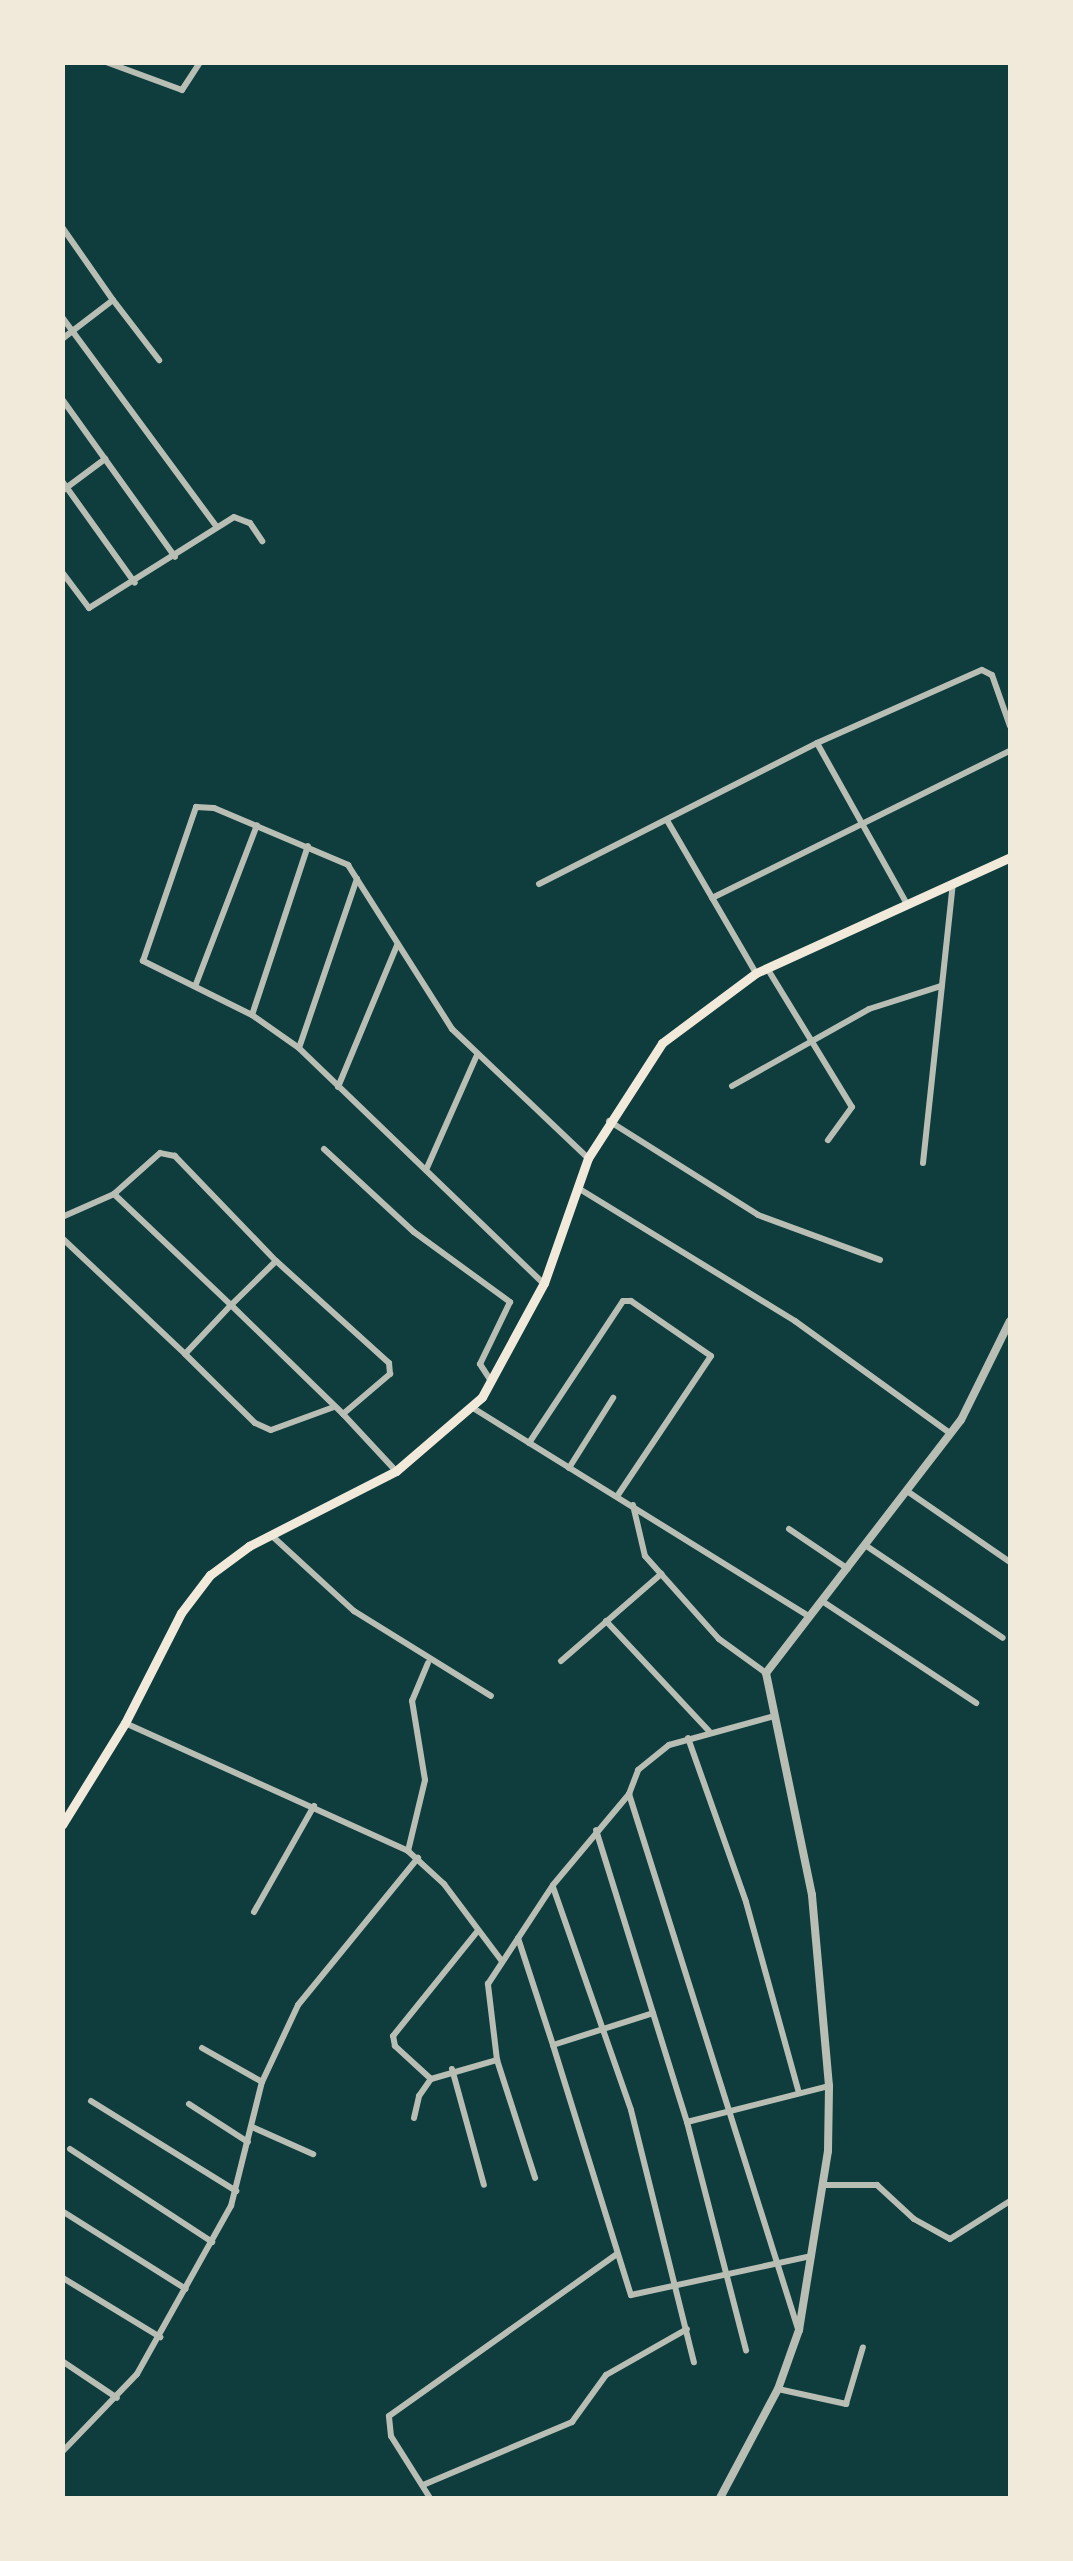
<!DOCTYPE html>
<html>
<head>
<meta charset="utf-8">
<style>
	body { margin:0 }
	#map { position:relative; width:1073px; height:2561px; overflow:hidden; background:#0f3d3e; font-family:"Space Grotesk",sans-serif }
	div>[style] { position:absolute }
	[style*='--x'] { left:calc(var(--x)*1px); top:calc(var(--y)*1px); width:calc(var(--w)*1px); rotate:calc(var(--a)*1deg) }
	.minor>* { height:6px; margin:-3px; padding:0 3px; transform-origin:3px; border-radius:3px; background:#b8beb3 }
	.tertiary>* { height:8px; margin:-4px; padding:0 4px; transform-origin:4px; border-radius:4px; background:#b8beb3 }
	.secondary>* { height:9px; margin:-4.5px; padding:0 4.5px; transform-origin:4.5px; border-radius:4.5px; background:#f1e9da }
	span { translate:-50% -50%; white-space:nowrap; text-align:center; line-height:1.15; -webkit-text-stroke:9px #f1e9da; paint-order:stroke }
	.frame { position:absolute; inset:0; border:65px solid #f1e9da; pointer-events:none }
</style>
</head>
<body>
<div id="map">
	<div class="minor">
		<i style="--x:106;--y:62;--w:81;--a:20.2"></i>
		<i style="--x:182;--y:90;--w:33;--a:-57"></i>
		<i style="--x:62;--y:227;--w:89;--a:55.1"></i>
		<i style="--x:62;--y:317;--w:261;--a:53.6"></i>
		<i style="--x:62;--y:339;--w:64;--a:-37.4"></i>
		<i style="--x:113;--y:300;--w:76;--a:52.5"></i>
		<i style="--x:62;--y:399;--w:194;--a:54.4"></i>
		<i style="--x:62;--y:481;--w:125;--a:54.4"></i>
		<i style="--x:62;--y:491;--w:54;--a:-36.7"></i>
		<i style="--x:62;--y:572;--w:45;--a:53.1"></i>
		<i style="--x:89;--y:608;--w:171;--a:-32.1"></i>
		<i style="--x:234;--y:517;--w:17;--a:21"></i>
		<i style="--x:250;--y:523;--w:22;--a:56"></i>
		<i style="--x:817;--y:743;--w:184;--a:60.8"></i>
		<i style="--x:668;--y:822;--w:175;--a:59.8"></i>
		<i style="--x:539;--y:884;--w:312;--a:-26.9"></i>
		<i style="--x:817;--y:743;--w:180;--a:-23.9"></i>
		<i style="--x:982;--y:670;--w:11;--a:27"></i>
		<i style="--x:992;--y:675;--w:54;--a:70.6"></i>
		<i style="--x:712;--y:898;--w:332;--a:-26.3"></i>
		<i style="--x:767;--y:968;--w:163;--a:58.6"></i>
		<i style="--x:852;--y:1107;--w:41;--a:126"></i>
		<i style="--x:196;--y:984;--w:170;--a:-69"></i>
		<i style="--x:252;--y:1015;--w:178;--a:-71.7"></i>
		<i style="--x:299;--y:1048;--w:179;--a:-71.1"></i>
		<i style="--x:732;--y:1086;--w:157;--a:-29.3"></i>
		<i style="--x:869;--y:1009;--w:76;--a:-17.7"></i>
		<i style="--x:338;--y:1087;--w:154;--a:-67.4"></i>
		<i style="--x:609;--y:1121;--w:176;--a:32.2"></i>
		<i style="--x:758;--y:1215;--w:130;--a:20.2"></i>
		<i style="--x:324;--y:1149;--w:122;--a:42.7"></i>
		<i style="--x:414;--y:1232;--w:119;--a:36.1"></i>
		<i style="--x:510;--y:1302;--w:69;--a:115.8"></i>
		<i style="--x:480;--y:1364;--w:20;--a:57"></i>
		<i style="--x:923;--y:1163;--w:281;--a:-83.9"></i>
		<i style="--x:426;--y:1170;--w:124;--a:-66.1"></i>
		<i style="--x:578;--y:1188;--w:255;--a:31.5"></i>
		<i style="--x:795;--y:1321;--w:191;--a:35.9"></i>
		<i style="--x:62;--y:1217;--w:57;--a:-23.9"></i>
		<i style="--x:62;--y:1238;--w:169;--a:43.3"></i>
		<i style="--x:276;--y:1261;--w:63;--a:135.6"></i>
		<i style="--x:231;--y:1305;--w:156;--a:44.2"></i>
		<i style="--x:343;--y:1414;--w:62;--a:-40.4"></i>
		<i style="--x:390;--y:1374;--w:11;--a:-95"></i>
		<i style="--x:389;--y:1363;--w:152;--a:-137.9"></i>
		<i style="--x:276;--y:1261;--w:146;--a:-133.9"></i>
		<i style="--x:175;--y:1156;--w:15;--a:-169"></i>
		<i style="--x:160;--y:1153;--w:62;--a:138.3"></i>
		<i style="--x:114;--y:1194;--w:161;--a:43.5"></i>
		<i style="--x:231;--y:1305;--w:67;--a:133.2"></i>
		<i style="--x:185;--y:1354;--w:98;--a:44.6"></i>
		<i style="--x:255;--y:1423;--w:17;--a:24"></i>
		<i style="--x:271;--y:1430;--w:67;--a:-20.1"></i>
		<i style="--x:543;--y:1283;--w:339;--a:-136.1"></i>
		<i style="--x:299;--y:1048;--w:57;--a:-144.9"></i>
		<i style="--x:252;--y:1015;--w:122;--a:-153.6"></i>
		<i style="--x:143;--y:961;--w:163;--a:-71"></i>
		<i style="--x:196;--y:807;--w:18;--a:3"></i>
		<i style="--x:214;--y:808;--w:146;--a:23"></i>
		<i style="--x:348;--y:865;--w:194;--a:57.6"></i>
		<i style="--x:452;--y:1029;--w:187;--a:43.5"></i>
		<i style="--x:473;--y:1408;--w:395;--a:31.8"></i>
		<i style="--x:343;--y:1414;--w:78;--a:47.1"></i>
		<i style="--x:529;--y:1443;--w:170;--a:-56.5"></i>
		<i style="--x:623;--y:1301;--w:8;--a:0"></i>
		<i style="--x:631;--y:1301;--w:97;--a:34.5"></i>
		<i style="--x:711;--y:1356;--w:167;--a:123.8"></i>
		<i style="--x:569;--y:1468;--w:83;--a:-57.8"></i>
		<i style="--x:907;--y:1491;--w:125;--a:34.6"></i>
		<i style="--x:633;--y:1505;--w:52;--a:76.8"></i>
		<i style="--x:645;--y:1556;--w:111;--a:48.3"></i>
		<i style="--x:719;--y:1639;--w:58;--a:35.9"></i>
		<i style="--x:789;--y:1529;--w:71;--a:34.1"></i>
		<i style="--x:271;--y:1535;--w:113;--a:42.5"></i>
		<i style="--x:354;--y:1611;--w:161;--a:31.8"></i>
		<i style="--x:865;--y:1545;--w:166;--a:34"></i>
		<i style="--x:822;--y:1601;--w:185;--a:33.5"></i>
		<i style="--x:606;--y:1621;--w:151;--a:46.9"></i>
		<i style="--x:561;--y:1661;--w:133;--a:-41"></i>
		<i style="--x:125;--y:1723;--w:311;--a:24.3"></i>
		<i style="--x:408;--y:1851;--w:49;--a:42.5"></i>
		<i style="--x:444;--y:1884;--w:95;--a:53.1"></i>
		<i style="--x:688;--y:1738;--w:174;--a:70.5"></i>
		<i style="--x:746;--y:1902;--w:198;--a:74.5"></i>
		<i style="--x:629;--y:1794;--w:561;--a:72.47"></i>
		<i style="--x:596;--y:1830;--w:306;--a:72.7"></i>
		<i style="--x:687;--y:2122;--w:236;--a:75.5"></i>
		<i style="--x:408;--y:1851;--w:73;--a:-76.5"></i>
		<i style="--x:425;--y:1780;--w:80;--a:-99.3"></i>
		<i style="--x:412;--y:1701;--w:41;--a:-67.2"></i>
		<i style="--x:553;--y:1887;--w:236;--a:70.7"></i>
		<i style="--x:631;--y:2110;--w:260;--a:76"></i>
		<i style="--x:254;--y:1912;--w:122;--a:-60.5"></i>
		<i style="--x:518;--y:1938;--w:113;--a:71.9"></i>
		<i style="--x:553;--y:2045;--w:105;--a:-17.7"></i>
		<i style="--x:553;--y:2045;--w:262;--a:72.7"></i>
		<i style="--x:631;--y:2295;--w:185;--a:-12.2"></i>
		<i style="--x:202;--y:2048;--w:69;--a:29.5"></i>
		<i style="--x:497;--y:2060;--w:124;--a:72.1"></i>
		<i style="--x:452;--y:2069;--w:120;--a:74.6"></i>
		<i style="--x:431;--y:2079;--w:49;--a:-137.5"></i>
		<i style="--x:395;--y:2046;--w:10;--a:-101"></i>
		<i style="--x:393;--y:2036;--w:134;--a:-51.1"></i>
		<i style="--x:91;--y:2101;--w:171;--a:31.8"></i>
		<i style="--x:189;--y:2104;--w:70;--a:32.8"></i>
		<i style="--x:414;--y:2118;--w:23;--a:-77"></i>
		<i style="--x:419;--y:2096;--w:21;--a:-55"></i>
		<i style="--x:431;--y:2079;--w:69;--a:-16.1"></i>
		<i style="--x:497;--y:2060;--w:77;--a:-96.8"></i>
		<i style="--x:488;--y:1984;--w:118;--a:-56.7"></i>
		<i style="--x:553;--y:1885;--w:119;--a:-50.1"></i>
		<i style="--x:629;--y:1794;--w:26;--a:-69"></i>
		<i style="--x:638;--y:1770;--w:40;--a:-39"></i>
		<i style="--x:669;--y:1745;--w:109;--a:-15.4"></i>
		<i style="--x:687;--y:2122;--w:146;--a:-14.2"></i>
		<i style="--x:252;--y:2127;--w:67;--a:23.9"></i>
		<i style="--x:70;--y:2149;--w:170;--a:33.2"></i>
		<i style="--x:825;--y:2185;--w:52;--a:0"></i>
		<i style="--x:877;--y:2185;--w:50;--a:42.6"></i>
		<i style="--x:914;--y:2219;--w:41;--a:29.1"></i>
		<i style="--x:950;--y:2239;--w:71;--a:-32.3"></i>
		<i style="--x:62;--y:2211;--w:146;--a:32.2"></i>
		<i style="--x:63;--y:2278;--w:114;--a:31.3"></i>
		<i style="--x:62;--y:2361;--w:66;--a:33.9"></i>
		<i style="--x:778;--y:2389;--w:70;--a:12.4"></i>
		<i style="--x:846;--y:2404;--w:59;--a:-73.4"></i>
		<i style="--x:62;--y:2452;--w:108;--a:-46.1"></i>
		<i style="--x:137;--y:2374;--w:193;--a:-60.8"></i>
		<i style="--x:231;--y:2206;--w:128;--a:-76"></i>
		<i style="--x:262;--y:2082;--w:85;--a:-64.9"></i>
		<i style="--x:298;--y:2005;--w:190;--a:-50.8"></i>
		<i style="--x:423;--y:2485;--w:162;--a:-22.9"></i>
		<i style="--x:572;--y:2422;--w:58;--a:-54.1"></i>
		<i style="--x:606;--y:2375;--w:93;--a:-29.6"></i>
		<i style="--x:430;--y:2498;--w:73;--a:-122.2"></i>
		<i style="--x:391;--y:2436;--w:20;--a:-96"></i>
		<i style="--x:389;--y:2416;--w:280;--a:-35.4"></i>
	</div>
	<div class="tertiary">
		<i style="--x:720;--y:2498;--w:123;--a:-62"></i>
		<i style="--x:778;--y:2389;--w:63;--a:-70.4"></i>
		<i style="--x:799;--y:2330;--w:181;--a:-80.8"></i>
		<i style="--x:828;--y:2151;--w:65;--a:-89.1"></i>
		<i style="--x:829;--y:2086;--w:192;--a:-95.1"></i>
		<i style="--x:812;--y:1895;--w:227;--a:-101.7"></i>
		<i style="--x:766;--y:1673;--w:319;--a:-52.4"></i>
		<i style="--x:961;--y:1420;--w:110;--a:-63.7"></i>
	</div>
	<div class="secondary">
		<i style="--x:62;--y:1825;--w:120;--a:-58.3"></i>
		<i style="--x:125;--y:1723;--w:123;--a:-63"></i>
		<i style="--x:181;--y:1613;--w:48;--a:-52.7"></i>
		<i style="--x:210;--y:1575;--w:49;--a:-36.6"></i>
		<i style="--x:249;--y:1546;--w:165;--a:-27"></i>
		<i style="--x:396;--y:1471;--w:113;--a:-40.7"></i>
		<i style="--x:482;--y:1397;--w:130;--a:-61.5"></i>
		<i style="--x:544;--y:1283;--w:133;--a:-70.6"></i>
		<i style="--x:588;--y:1158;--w:137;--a:-57.2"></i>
		<i style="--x:662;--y:1043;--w:117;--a:-36.7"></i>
		<i style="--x:756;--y:973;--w:279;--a:-24.5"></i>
	</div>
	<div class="frame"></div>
</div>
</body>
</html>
